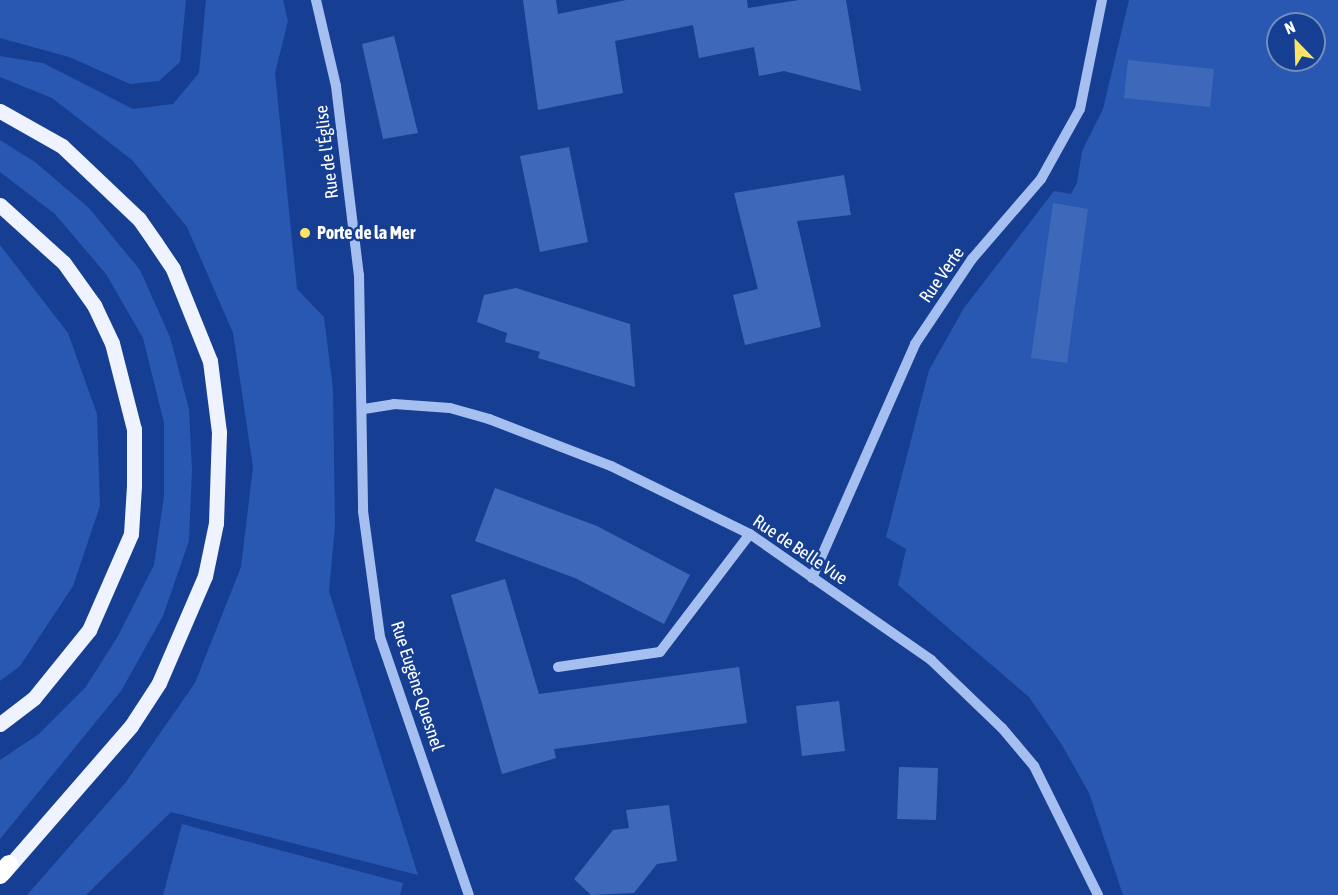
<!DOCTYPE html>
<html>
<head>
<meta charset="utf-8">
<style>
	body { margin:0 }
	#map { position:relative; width:1338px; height:895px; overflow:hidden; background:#163f93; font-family:"Asap Condensed",sans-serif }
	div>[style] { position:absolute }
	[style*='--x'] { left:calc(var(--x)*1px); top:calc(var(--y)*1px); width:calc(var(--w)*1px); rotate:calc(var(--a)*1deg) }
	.green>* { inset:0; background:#2858b2 }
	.building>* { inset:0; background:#3e69ba }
	.minor>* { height:10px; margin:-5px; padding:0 5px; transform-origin:5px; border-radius:5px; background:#a5bff1 }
	.major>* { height:15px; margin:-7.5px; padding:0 7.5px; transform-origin:7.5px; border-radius:7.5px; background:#eff3ff }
	.highway>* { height:18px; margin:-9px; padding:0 9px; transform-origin:9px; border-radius:9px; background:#fff }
	.dots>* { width:16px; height:16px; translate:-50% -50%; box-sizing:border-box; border:3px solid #163f93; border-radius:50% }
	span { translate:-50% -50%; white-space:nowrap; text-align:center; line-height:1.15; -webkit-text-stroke:5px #163f93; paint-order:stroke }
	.street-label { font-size:18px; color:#fff }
	.poi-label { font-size:18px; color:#fff; font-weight:700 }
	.left { translate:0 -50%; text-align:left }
	.north { position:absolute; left:1266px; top:12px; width:60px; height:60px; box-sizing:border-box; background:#163f93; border:2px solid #738cbe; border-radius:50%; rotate:337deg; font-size:16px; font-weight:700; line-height:24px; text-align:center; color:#fff }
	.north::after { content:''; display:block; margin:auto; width:21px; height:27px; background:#ffe365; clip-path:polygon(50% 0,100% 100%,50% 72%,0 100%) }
</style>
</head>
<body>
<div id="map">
	<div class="green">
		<i style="clip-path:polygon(0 0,186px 0,180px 62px,159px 81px,130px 84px,69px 57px,0 38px)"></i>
		<i style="clip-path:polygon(206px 0,283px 0,288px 21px,275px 73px,297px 289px,324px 317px,333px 389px,335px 526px,329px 591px,418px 875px,171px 812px,86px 895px,27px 895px,126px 782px,195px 683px,241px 567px,253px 467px,233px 333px,187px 227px,132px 160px,52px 98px,0 77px,0 56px,43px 63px,133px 109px,173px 104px,199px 73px)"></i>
		<i style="clip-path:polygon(evenodd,1129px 0,1338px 0,1338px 895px,1123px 895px,1089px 793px,1062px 745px,1029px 697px,898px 585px,906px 549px,886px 537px,929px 370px,964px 308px,1054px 191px,1071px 194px,1077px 183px,1082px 151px,1103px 109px,1129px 0,1278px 24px,1314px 24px,1314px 60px,1278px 60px,1278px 24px)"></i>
		<i style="clip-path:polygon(0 140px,35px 162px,89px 208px,140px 270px,170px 337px,189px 409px,192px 470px,189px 541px,163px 616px,121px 691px,0 839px,0 760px,39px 734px,85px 688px,118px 636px,154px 565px,164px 496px,164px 423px,143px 338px,106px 274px,55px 214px,0 172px)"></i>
		<i style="clip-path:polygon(0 245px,68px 333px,97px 414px,100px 506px,73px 586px,20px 666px,0 681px)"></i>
		<i style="clip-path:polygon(182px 824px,403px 883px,400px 895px,163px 895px)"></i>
	</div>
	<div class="building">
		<i style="clip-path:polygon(523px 0,556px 0,558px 14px,626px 0,747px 0,748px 8px,799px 0,846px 0,861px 91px,784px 71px,759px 76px,754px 47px,699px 58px,693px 25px,615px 41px,623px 93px,538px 110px)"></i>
		<i style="clip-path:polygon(394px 36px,418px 133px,383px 139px,362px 44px)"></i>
		<i style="clip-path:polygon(1128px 60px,1214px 69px,1210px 107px,1124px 98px)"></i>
		<i style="clip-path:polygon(569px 147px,588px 242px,540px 252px,520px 156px)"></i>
		<i style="clip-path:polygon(844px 175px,851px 215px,797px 221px,821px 327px,745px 345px,733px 295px,758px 289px,734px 193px)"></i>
		<i style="clip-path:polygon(1053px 203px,1088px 209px,1067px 363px,1031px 358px)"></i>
		<i style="clip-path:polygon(516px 288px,630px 324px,635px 387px,538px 358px,540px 352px,505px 342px,507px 333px,477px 322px,484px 295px)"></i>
		<i style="clip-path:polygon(495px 488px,597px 526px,690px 575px,664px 624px,575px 578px,475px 541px)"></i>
		<i style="clip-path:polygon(505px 579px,539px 694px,739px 667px,747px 723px,554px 749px,556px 758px,502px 774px,451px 595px)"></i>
		<i style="clip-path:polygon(839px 701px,845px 751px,802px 756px,796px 706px)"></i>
		<i style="clip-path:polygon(899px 767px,938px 768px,936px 820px,897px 819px)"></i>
		<i style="clip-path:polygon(669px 805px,677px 861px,657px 864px,634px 893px,591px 895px,574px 879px,613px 830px,629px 828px,626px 810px)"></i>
	</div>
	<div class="minor">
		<i style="--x:316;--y:0;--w:88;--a:76.9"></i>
		<i style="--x:336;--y:86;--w:190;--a:83.1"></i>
		<i style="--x:359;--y:275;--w:236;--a:89"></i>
		<i style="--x:363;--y:511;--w:127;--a:82.3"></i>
		<i style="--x:380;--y:637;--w:273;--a:71"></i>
		<i style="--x:364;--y:409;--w:30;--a:-9"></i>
		<i style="--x:394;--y:404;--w:56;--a:4.1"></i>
		<i style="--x:450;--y:408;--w:41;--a:15.8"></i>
		<i style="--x:489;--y:419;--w:131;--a:21.1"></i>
		<i style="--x:611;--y:466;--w:155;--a:26.1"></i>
		<i style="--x:750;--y:534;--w:221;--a:34.8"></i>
		<i style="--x:931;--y:660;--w:98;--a:43.8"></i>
		<i style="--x:1002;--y:728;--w:50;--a:49.9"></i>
		<i style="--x:1034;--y:766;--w:144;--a:63.6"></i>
		<i style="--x:812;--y:578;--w:256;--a:-66.2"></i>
		<i style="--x:915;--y:344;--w:102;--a:-56.2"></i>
		<i style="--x:972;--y:259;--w:106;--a:-49.2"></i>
		<i style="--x:1041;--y:179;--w:80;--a:-60.9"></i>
		<i style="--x:1080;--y:109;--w:111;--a:-78.6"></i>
		<i style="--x:558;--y:667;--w:103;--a:-8.4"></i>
		<i style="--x:660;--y:652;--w:148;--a:-52.7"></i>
	</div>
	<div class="major">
		<i style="--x:0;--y:111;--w:71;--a:29.4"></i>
		<i style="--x:62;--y:146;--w:106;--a:43.5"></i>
		<i style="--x:139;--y:219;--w:28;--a:55"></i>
		<i style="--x:155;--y:242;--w:32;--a:56"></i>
		<i style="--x:173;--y:269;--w:99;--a:68.1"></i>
		<i style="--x:210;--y:361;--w:72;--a:82.8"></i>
		<i style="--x:219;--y:432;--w:91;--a:91.9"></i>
		<i style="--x:216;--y:523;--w:54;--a:101.7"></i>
		<i style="--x:205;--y:576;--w:116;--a:113.3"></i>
		<i style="--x:159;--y:683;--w:51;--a:123.1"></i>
		<i style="--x:131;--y:726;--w:195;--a:131"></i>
		<i style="--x:0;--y:205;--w:86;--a:42.2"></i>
		<i style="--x:64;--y:263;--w:52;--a:54.5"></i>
		<i style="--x:94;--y:305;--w:42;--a:64.7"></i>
		<i style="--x:112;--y:343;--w:89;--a:75.7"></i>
		<i style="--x:134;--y:429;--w:57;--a:90"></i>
		<i style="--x:134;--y:486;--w:48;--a:93.6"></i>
		<i style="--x:131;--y:534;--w:105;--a:113.6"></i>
		<i style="--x:89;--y:630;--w:87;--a:129"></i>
		<i style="--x:34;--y:698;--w:43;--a:142.6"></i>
	</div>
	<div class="highway">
		<i style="--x:0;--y:875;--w:14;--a:-51"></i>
	</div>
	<div class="dots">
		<i style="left:305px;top:233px;background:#ffe365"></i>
	</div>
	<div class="street-label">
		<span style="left:327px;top:152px;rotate:-97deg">Rue de l'Église</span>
		<span style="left:942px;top:275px;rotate:-55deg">Rue Verte</span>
		<span style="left:800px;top:550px;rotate:34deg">Rue de Belle Vue</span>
		<span style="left:417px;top:686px;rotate:72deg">Rue Eugène Quesnel</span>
	</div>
	<div class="poi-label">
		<span class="left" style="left:317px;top:233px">Porte de la Mer</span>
	</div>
	<div class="north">N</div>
</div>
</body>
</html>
